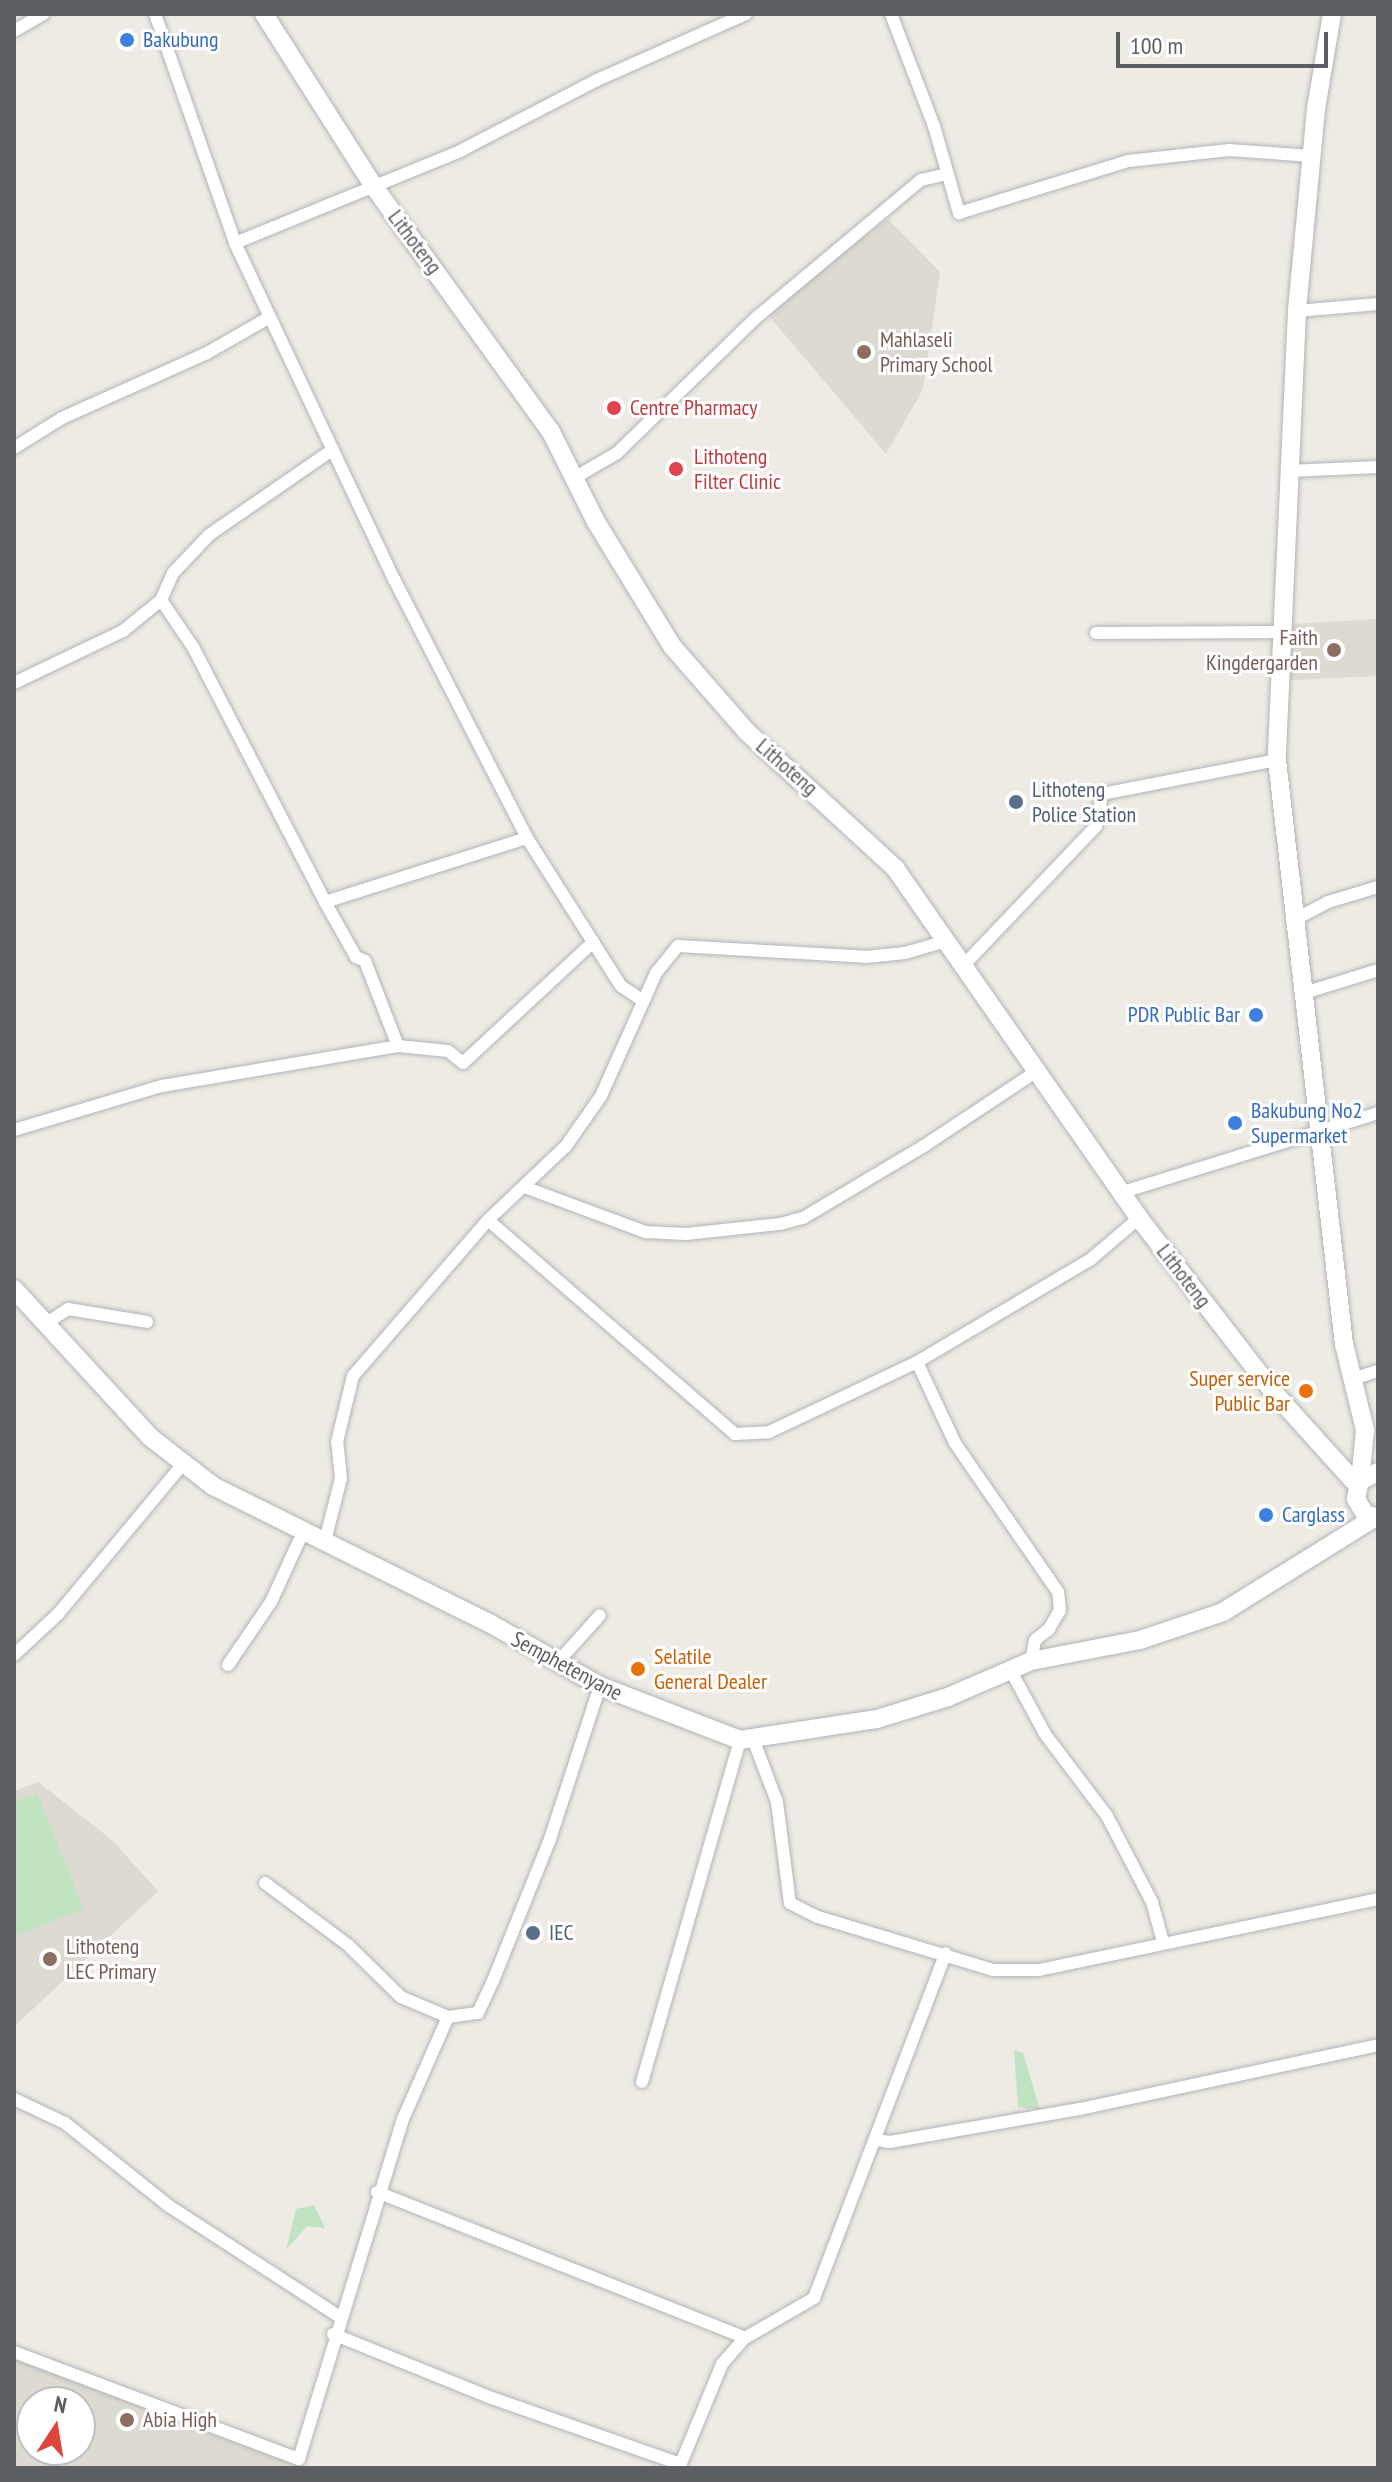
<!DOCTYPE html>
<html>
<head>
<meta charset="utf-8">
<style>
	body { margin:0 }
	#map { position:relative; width:1392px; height:2482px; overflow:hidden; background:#edebe3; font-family:"PT Sans Narrow",sans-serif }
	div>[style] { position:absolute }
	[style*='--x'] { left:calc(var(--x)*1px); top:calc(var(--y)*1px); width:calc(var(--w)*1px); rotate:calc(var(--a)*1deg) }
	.education>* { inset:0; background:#dddad1 }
	.green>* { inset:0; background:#c1e3c1 }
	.roads { filter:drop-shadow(0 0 2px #b1b4b7) drop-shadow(0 0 2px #b1b4b7) }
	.street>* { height:12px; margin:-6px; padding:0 6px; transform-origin:6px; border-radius:6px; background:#fff }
	.secondary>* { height:18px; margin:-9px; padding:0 9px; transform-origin:9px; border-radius:9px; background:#fff }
	.dots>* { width:22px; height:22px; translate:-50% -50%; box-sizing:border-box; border:4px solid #fff; border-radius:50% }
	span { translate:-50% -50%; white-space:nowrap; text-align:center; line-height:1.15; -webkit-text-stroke:6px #fff; paint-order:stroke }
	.shop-label { font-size:22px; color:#366cbe }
	.left { translate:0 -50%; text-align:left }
	.right { translate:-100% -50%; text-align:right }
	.street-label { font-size:22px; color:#5b5f63 }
	.education-label { font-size:22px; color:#785e54 }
	.health-label { font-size:22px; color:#be3a42 }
	.service-label { font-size:22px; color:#4e5e75 }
	.food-label { font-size:22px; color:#c56008 }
	.frame { position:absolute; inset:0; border:16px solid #5b5f63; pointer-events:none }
	.north { position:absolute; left:16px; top:2386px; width:80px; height:80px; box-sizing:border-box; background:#fff; border:2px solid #bdbfc1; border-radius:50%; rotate:12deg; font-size:22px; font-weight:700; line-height:32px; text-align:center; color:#5b5f63 }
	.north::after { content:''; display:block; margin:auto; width:28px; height:36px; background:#dd4639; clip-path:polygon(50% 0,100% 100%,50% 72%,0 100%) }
	.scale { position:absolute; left:1116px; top:32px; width:212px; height:36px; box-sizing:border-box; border:4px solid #5b5f63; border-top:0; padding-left:10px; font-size:24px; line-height:28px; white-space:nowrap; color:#5b5f63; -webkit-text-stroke:6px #fff; paint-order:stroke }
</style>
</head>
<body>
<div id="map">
	<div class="education">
		<i style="clip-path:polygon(888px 219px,940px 272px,923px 389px,886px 454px,769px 316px,798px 284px)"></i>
		<i style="clip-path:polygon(1378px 619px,1378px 676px,1290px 680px,1291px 624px)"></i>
		<i style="clip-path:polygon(38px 1782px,112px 1840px,158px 1891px,14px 2027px,14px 1791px)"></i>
		<i style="clip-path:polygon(evenodd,14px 2358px,203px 2431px,304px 2468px,14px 2468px,14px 2358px,32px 2402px,80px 2402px,80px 2450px,32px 2450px,32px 2402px)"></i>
	</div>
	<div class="green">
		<i style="clip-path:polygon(37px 1793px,84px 1909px,14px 1936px,14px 1803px)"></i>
		<i style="clip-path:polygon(1014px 2050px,1023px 2053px,1040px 2110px,1018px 2107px)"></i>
		<i style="clip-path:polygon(314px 2205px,325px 2228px,307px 2226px,286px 2250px,296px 2209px)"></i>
	</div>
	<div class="roads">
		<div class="street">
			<i style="--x:155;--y:14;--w:243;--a:70.7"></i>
			<i style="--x:235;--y:243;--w:372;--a:64.7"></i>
			<i style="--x:394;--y:579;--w:291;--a:62.8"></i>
			<i style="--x:527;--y:838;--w:175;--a:57.6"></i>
			<i style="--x:621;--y:986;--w:27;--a:34"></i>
			<i style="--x:891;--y:14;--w:120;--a:69"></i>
			<i style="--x:934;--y:126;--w:91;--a:74"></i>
			<i style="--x:959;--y:213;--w:177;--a:-17.1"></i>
			<i style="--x:1128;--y:161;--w:102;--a:-6.2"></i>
			<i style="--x:1229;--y:150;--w:83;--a:4.1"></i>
			<i style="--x:14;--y:31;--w:34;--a:-30"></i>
			<i style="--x:235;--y:243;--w:243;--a:-22.2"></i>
			<i style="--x:460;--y:151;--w:154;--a:-27.4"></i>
			<i style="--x:597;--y:80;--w:163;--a:-23.9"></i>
			<i style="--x:1297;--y:311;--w:81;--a:-4.9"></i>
			<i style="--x:14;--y:448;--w:57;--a:-32"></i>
			<i style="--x:62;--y:418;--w:159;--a:-24.1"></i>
			<i style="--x:207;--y:353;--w:70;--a:-29.8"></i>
			<i style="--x:1289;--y:471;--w:89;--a:-2.6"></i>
			<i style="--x:576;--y:477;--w:48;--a:-30.3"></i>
			<i style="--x:617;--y:453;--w:195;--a:-44.2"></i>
			<i style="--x:757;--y:317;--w:214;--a:-39.9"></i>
			<i style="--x:921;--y:180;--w:27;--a:-13"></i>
			<i style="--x:161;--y:600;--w:57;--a:55.8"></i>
			<i style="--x:193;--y:647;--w:287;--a:62.6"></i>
			<i style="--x:325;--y:902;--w:63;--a:60.6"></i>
			<i style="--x:356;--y:957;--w:10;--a:24"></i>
			<i style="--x:365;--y:961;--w:91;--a:68.8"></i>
			<i style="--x:398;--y:1046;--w:50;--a:5.7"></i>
			<i style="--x:448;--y:1051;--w:19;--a:39"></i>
			<i style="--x:463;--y:1063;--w:178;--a:-42.9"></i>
			<i style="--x:1096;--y:633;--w:184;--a:-0.3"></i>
			<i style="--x:14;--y:683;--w:121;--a:-25.5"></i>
			<i style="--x:123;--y:631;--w:49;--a:-39.2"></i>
			<i style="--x:161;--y:600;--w:30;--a:-66"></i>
			<i style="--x:173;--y:573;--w:52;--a:-46.5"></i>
			<i style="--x:209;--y:535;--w:150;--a:-34.6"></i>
			<i style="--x:325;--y:902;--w:212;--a:-17.6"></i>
			<i style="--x:1292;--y:921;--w:41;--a:-27.8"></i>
			<i style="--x:1328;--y:902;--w:52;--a:-16.7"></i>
			<i style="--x:961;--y:968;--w:196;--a:-46.4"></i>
			<i style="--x:1096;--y:826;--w:33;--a:-79"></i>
			<i style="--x:1102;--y:794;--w:178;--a:-11"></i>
			<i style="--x:1301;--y:994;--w:81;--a:-17.3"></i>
			<i style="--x:14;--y:1130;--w:154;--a:-16.6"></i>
			<i style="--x:162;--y:1086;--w:239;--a:-9.6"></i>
			<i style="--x:527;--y:1188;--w:126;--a:20.4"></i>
			<i style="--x:645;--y:1232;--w:41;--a:2.8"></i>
			<i style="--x:686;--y:1234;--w:95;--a:-6.1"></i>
			<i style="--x:780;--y:1224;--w:24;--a:-15"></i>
			<i style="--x:803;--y:1218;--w:141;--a:-30.8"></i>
			<i style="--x:924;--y:1146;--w:136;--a:-33.6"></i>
			<i style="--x:1123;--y:1192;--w:267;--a:-17.2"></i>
			<i style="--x:488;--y:1220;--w:327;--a:40.9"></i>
			<i style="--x:735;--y:1434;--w:34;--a:-3"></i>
			<i style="--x:769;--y:1432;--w:164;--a:-25.3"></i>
			<i style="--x:48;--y:1322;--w:24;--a:-33"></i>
			<i style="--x:68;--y:1309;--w:80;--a:9.3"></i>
			<i style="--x:1352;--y:1379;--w:27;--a:-17"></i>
			<i style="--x:325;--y:1541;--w:65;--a:-75.7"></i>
			<i style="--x:341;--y:1478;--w:36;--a:-96"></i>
			<i style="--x:337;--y:1442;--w:68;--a:-76.4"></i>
			<i style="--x:353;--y:1376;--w:206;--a:-49.1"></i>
			<i style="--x:488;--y:1220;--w:108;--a:-43.5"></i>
			<i style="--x:566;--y:1146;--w:61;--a:-55"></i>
			<i style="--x:601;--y:1096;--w:135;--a:-65.9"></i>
			<i style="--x:656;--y:973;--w:35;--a:-51"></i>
			<i style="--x:678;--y:946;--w:188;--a:3.3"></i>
			<i style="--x:866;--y:957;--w:39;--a:-6"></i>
			<i style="--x:905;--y:953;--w:43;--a:-16.3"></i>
			<i style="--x:14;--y:1655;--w:60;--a:-43"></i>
			<i style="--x:58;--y:1614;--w:195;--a:-50.2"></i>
			<i style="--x:1031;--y:1661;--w:21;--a:-79"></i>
			<i style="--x:1035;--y:1640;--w:18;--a:-38"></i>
			<i style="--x:1049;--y:1629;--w:22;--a:-60"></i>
			<i style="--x:1060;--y:1610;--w:18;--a:-96"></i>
			<i style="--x:1058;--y:1592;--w:181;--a:-124.7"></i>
			<i style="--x:955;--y:1443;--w:89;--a:-115.1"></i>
			<i style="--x:917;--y:1362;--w:202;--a:-30.6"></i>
			<i style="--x:1091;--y:1259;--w:63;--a:-40.5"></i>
			<i style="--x:557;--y:1663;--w:64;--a:-48.1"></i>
			<i style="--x:228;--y:1665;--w:76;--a:-55.7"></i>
			<i style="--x:271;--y:1602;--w:77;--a:-65.4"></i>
			<i style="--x:1011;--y:1671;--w:72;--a:61.6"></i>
			<i style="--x:1045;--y:1734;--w:103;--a:52.9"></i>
			<i style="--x:1107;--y:1816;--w:97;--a:62.4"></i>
			<i style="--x:1152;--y:1902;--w:41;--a:74.6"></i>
			<i style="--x:753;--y:1739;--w:67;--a:69.1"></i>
			<i style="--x:777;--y:1802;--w:102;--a:82.7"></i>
			<i style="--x:790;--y:1903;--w:31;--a:27"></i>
			<i style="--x:818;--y:1917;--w:183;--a:16.8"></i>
			<i style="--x:993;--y:1970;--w:46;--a:0"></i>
			<i style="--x:1039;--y:1970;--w:346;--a:-11.8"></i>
			<i style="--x:265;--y:1883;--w:104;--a:36.8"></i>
			<i style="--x:348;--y:1945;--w:74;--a:44.5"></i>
			<i style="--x:401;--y:1997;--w:51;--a:23.1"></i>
			<i style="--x:642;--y:2082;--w:356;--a:-74"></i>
			<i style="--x:14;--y:2099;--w:56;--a:25.2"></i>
			<i style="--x:65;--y:2123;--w:133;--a:38.6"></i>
			<i style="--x:169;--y:2206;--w:204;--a:33"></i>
			<i style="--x:877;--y:2140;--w:13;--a:9"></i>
			<i style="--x:890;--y:2142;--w:193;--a:-9.9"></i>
			<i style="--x:1080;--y:2109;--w:305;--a:-12.1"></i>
			<i style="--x:377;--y:2192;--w:396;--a:21.6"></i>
			<i style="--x:333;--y:2334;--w:168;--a:22"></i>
			<i style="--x:489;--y:2397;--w:202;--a:19.3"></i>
			<i style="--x:14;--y:2352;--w:304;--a:20.6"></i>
			<i style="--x:299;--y:2459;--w:356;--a:-73"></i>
			<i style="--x:403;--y:2119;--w:111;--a:-66.2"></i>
			<i style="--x:448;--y:2017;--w:30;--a:-8"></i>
			<i style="--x:478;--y:2013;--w:35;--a:-65"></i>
			<i style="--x:493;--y:1981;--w:153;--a:-68.1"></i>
			<i style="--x:550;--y:1839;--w:161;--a:-71.9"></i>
			<i style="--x:679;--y:2468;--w:113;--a:-67.5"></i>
			<i style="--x:722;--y:2364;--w:35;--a:-49"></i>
			<i style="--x:745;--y:2338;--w:80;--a:-30.1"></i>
			<i style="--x:814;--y:2298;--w:369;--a:-69.1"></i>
		</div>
		<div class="secondary">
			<i style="--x:264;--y:14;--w:206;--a:57.5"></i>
			<i style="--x:375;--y:188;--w:301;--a:54.2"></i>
			<i style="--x:551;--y:432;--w:101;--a:63.4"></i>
			<i style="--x:596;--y:522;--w:145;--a:58.5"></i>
			<i style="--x:672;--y:646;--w:114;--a:48.9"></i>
			<i style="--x:747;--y:732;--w:201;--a:42.6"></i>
			<i style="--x:895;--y:868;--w:427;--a:55.1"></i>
			<i style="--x:1139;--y:1218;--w:224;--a:52.3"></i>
			<i style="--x:1276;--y:1395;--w:122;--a:48"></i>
			<i style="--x:1332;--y:14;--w:96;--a:99.6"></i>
			<i style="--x:1316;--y:109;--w:203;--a:95.4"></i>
			<i style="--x:1297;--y:311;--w:449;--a:92.6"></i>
			<i style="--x:1277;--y:760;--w:588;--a:83.46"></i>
			<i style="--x:1344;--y:1344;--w:89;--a:76.3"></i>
			<i style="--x:1365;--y:1430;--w:51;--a:95.6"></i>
			<i style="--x:14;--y:1289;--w:201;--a:47.4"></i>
			<i style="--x:150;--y:1437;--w:80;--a:37.9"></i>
			<i style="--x:213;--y:1486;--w:310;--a:26.4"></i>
			<i style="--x:491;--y:1624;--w:125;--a:29.6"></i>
			<i style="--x:600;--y:1686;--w:150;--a:21.1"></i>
			<i style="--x:740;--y:1740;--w:139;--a:-8.7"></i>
			<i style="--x:877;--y:1719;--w:74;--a:-17.2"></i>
			<i style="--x:948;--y:1697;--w:90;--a:-23.4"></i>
			<i style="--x:1031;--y:1661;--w:111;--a:-10.9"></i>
			<i style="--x:1140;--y:1640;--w:88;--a:-18.6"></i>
			<i style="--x:1223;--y:1612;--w:178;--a:-31.9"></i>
			<i style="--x:1378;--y:1472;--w:20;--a:153"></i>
			<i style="--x:1360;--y:1481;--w:18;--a:103"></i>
			<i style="--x:1356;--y:1499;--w:17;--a:59"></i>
			<i style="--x:1365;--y:1514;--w:14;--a:17"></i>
		</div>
	</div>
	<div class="dots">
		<i style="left:127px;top:40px;background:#3f7fe0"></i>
		<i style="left:864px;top:352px;background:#8d6e63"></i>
		<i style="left:614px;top:408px;background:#e0444e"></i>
		<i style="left:676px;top:469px;background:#e0444e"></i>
		<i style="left:1334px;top:650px;background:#8d6e63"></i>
		<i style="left:1016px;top:802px;background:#5c6f8a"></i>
		<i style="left:1256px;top:1015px;background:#3f7fe0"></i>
		<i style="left:1235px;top:1123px;background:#3f7fe0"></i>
		<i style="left:1306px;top:1391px;background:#e8710a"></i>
		<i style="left:1266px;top:1515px;background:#3f7fe0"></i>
		<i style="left:638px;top:1669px;background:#e8710a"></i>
		<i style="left:533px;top:1933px;background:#5c6f8a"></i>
		<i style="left:50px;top:1959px;background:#8d6e63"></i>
		<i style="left:127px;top:2420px;background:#8d6e63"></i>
	</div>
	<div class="shop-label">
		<span class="left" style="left:143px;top:40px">Bakubung</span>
		<span class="right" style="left:1240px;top:1015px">PDR Public Bar</span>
		<span class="left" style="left:1251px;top:1123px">Bakubung No2<br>Supermarket</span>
		<span class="left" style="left:1282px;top:1515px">Carglass</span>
	</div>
	<div class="street-label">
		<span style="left:415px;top:242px;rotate:53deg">Lithoteng</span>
		<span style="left:787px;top:767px;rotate:41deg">Lithoteng</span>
		<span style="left:1184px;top:1276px;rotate:52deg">Lithoteng</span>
		<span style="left:567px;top:1666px;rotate:28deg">Semphetenyane</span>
	</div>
	<div class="education-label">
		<span class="left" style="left:880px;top:352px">Mahlaseli<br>Primary School</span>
		<span class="right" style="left:1318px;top:650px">Faith<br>Kingdergarden</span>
		<span class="left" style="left:66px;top:1959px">Lithoteng<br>LEC Primary</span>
		<span class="left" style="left:143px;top:2420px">Abia High</span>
	</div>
	<div class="health-label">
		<span class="left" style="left:630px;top:408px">Centre Pharmacy</span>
		<span class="left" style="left:694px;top:469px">Lithoteng<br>Filter Clinic</span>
	</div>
	<div class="service-label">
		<span class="left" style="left:1032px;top:802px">Lithoteng<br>Police Station</span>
		<span class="left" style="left:549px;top:1933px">IEC</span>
	</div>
	<div class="food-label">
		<span class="right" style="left:1290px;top:1391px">Super service<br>Public Bar</span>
		<span class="left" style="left:654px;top:1669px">Selatile<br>General Dealer</span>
	</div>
	<div class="frame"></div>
	<div class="north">N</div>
	<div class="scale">100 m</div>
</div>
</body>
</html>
